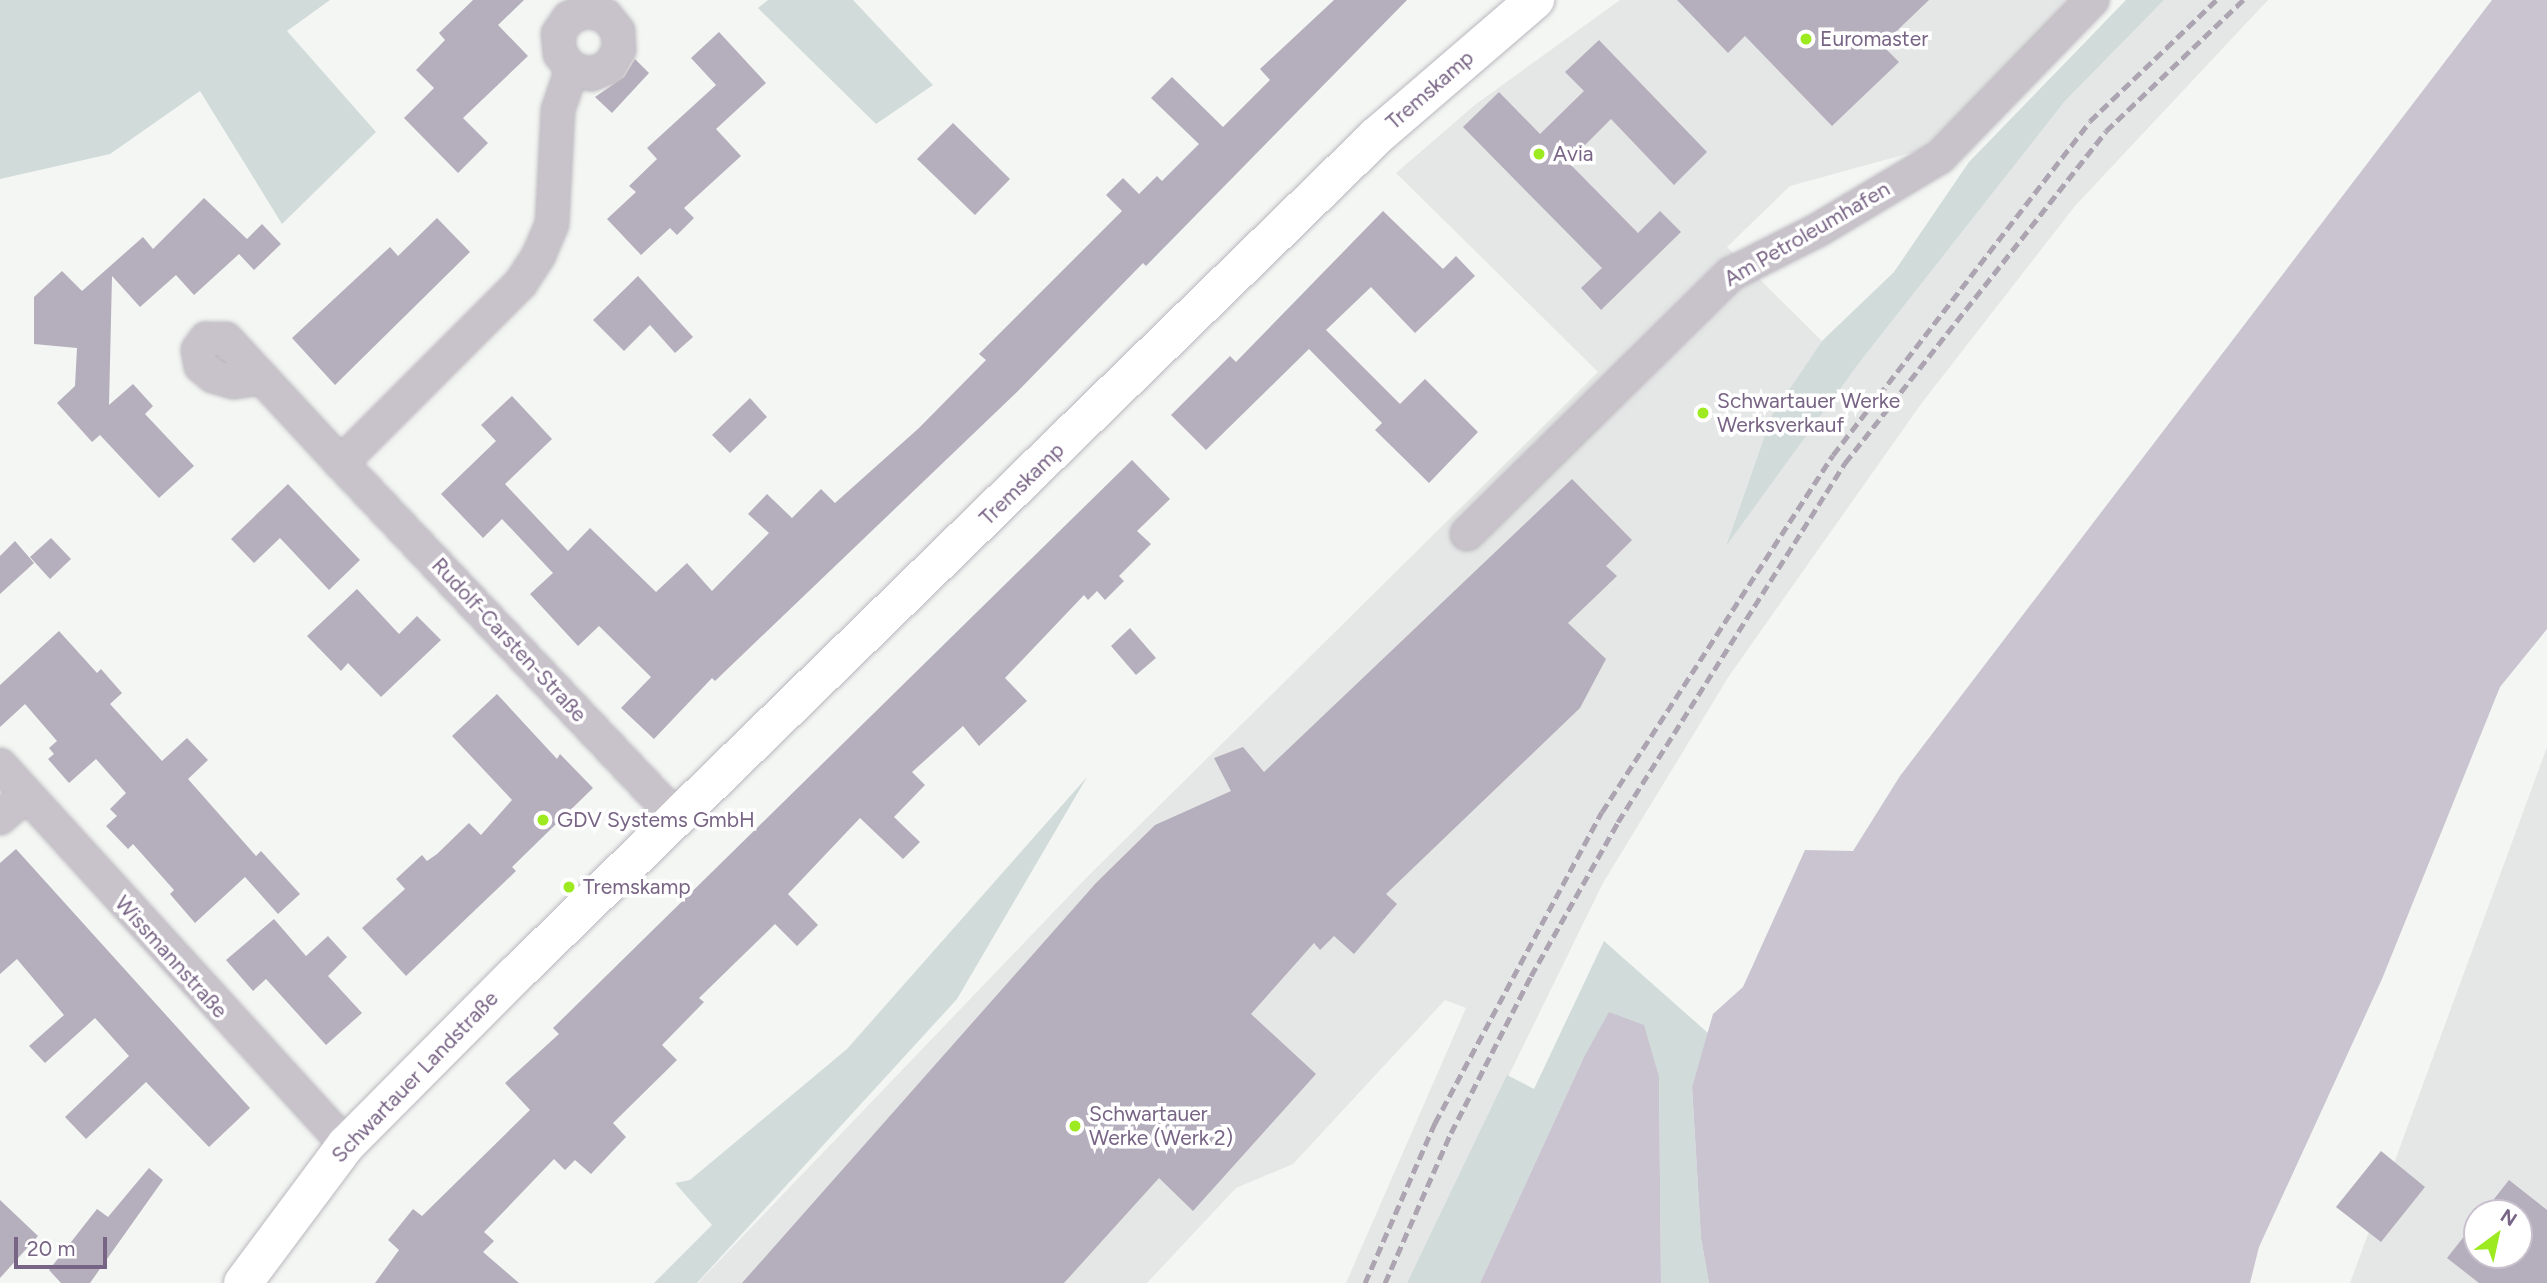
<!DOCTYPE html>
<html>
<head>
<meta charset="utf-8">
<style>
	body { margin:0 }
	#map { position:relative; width:2547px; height:1283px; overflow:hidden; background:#f3f6f3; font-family:Figtree,sans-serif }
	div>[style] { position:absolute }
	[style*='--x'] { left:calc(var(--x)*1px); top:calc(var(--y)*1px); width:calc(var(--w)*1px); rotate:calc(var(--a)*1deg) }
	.built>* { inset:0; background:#e5e7e6 }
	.green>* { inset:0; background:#d1dbda }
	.water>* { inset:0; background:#cac4d1 }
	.building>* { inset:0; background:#b5aebc }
	.roads { filter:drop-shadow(0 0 2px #bbb6be) drop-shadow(0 0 2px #bbb6be) }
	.street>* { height:32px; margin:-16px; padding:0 16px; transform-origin:16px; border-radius:16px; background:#c8c3ca }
	.primary>* { height:38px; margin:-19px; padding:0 19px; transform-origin:19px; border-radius:19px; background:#fff }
	.rail>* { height:5px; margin-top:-2.5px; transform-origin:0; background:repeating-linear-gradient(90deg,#aca5b1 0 10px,transparent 0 15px) }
	.dots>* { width:19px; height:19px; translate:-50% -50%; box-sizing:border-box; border:4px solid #fff; border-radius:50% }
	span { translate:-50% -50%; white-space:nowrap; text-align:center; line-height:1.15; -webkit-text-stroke:7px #fff; paint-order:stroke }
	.poi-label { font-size:21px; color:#786485 }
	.left { translate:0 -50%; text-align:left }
	.street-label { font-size:21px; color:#786485 }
	.north { position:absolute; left:2463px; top:1199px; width:70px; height:70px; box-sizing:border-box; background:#fff; border:2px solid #c9c1ce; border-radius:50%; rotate:33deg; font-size:19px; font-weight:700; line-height:28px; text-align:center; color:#786485 }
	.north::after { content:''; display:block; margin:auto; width:24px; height:32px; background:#9cea1f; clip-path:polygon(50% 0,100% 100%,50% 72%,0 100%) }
	.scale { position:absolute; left:14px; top:1237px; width:93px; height:32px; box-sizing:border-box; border:4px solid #786485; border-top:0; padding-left:9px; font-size:21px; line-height:24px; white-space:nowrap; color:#786485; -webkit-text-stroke:5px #fff; paint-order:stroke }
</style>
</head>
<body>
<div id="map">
	<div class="built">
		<i style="clip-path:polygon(1620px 0,2074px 0,1925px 149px,1790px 186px,1727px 247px,1822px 341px,1772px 415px,1727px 543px,1859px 363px,2065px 101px,2164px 0,2268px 0,2075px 206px,1921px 404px,1729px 676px,1603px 883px,1407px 1283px,1346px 1283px,1466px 1008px,1445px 1000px,1293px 1164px,1236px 1188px,1147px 1283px,698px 1283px,1088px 876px,1598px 372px,1396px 173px,1476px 104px)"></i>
		<i style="clip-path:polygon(evenodd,2547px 747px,2547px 1283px,2350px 1283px,2547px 747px,2477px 1213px,2519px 1213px,2519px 1255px,2477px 1255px,2477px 1213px)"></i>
	</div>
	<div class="green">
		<i style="clip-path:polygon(0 0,330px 0,287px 31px,376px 132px,282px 224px,200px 91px,110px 154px,0 179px)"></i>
		<i style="clip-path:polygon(768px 0,853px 0,933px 85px,876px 124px,758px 8px)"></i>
		<i style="clip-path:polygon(2126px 0,2164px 0,2065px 101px,1859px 363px,1726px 546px,1772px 415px,1822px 341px,1894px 272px,1969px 162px)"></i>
		<i style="clip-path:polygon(1087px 777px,957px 999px,697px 1283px,654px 1283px,712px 1225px,675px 1183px,690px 1180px,847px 1049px)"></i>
		<i style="clip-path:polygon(1604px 941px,1708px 1033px,1692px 1087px,1701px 1238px,1709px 1283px,1661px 1283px,1659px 1077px,1583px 1059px,1480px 1283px,1407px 1283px,1507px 1075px,1534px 1089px)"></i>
	</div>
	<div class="water">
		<i style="clip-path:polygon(2492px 0,2547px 0,2547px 629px,2500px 687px,2382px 979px,2259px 1247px,2250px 1283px,1709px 1283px,1701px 1238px,1692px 1087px,1713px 1014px,1743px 987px,1805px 850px,1853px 851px,1900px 776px)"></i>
		<i style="clip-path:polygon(1609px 1012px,1644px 1025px,1659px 1077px,1661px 1283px,1480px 1283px,1583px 1059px)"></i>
	</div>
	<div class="building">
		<i style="clip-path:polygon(473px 0,524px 0,498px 25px,528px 56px,463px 118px,488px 143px,458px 173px,404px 118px,434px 88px,416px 70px,445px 40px,439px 33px)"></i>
		<i style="clip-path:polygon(1334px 0,1407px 0,1146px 266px,1143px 263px,1018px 391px,715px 681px,712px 678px,654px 739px,621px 708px,651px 677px,599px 626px,578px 646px,530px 594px,553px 573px,502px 519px,483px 538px,441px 494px,496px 441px,481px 425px,512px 396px,552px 439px,505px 484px,568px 551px,590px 528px,656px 592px,687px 563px,712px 591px,769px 533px,748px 514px,767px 494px,792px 518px,821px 489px,835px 503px,919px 428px,986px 360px,979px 354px,1122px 211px,1106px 195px,1123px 178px,1139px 194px,1157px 176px,1162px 181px,1199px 144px,1151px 98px,1172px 77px,1223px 127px,1270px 80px,1260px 69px)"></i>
		<i style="clip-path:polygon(1677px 0,1929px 0,1882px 45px,1899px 62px,1832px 126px,1745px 36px,1728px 53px)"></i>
		<i style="clip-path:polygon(719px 32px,766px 83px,716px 129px,741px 156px,684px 208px,694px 218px,677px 235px,670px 228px,641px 255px,607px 219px,636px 192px,629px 186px,657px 159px,647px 148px,716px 85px,691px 58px)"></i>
		<i style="clip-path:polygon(1599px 40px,1707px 152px,1674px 185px,1611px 119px,1568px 162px,1638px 233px,1660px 211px,1681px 232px,1601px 310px,1581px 288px,1602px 268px,1463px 127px,1499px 92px,1540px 134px,1584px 91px,1565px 72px)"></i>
		<i style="clip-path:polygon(635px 59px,649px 73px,612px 113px,595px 97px,624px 77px)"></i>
		<i style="clip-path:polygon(953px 123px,1010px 179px,975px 215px,917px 159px)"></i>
		<i style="clip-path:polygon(204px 198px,247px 239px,262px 224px,281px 244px,254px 270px,239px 254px,194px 295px,176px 275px,140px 307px,112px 276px,109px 405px,133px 384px,153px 406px,145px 414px,194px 466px,159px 498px,100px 435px,92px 442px,57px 403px,75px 386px,77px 348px,34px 344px,34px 297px,62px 271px,82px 291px,143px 237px,153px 249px)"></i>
		<i style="clip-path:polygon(1383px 211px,1443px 269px,1456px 256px,1475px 276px,1415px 333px,1371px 287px,1326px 330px,1400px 404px,1425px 379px,1478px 432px,1429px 483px,1375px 430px,1382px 423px,1309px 349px,1206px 450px,1171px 415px,1230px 356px,1236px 362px)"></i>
		<i style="clip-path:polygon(437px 218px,470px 252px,335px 385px,292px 338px,390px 247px,398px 256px)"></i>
		<i style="clip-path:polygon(638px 276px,693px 337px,675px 353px,650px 325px,624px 351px,593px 320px)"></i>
		<i style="clip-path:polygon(750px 398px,767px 417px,730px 453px,712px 435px)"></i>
		<i style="clip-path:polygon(1132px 460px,1170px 499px,1137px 531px,1151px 544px,1119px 576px,1124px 581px,1105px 600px,1097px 591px,1088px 600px,1084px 595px,1005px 678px,1027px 701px,979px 746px,963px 726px,912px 772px,925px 785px,894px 817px,920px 842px,903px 859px,860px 818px,788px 894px,818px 925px,797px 946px,775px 924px,699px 998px,704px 1002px,662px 1045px,677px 1060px,613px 1123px,626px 1137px,591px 1174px,575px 1160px,565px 1170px,554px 1159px,484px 1232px,494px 1241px,483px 1252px,519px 1283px,375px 1283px,399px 1250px,388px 1240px,413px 1209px,422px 1216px,530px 1110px,505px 1083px,559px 1034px,553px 1028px)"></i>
		<i style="clip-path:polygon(1572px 479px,1632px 540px,1606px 566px,1617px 576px,1568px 623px,1606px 659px,1580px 708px,1386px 894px,1397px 904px,1354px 954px,1334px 936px,1320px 950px,1314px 943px,1251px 1014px,1316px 1074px,1193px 1211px,1159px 1178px,1064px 1283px,742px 1283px,1096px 883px,1155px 825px,1231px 791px,1214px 758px,1243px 747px,1264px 772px)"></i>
		<i style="clip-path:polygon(288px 484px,360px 560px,329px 590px,280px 538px,254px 563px,231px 539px)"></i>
		<i style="clip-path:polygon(51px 538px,71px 559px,50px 579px,30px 557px)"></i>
		<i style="clip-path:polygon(15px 541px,34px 563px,0 594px,0 556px)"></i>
		<i style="clip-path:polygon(357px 589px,399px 634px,417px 616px,441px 640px,381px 697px,348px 663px,341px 671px,307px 636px)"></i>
		<i style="clip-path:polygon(1130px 628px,1156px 658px,1136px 675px,1111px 646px)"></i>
		<i style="clip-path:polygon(59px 631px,97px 673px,101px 669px,122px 693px,110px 704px,162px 761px,187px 738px,208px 760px,188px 779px,256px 856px,261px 851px,300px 894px,278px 914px,245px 877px,195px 923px,170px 894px,174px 890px,133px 844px,128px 849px,106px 826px,117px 816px,110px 809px,126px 793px,96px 759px,69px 783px,48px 759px,54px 754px,49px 748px,57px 741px,25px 704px,0 727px,0 685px)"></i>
		<i style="clip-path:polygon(497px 694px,557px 759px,560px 754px,593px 788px,512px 867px,516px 871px,406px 976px,362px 928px,405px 889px,396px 879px,422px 855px,427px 861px,437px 854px,469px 823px,481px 835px,512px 800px,452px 736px)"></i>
		<i style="clip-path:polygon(16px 849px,250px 1108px,209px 1147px,146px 1082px,86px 1139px,65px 1117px,129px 1056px,95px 1018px,45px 1063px,29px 1046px,64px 1015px,17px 959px,0 974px,0 863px)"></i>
		<i style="clip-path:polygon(274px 919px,306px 956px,328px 936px,347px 957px,328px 976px,362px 1013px,326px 1045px,266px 979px,253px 991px,226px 960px)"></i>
		<i style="clip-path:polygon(2381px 1151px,2425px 1187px,2381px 1242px,2336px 1207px)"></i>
		<i style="clip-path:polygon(149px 1168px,163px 1180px,90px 1283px,61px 1283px,49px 1270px,97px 1209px,108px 1217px)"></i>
		<i style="clip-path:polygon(2509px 1180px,2547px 1210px,2547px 1283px,2479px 1283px,2447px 1258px,2477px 1220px,2477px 1255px,2519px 1255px,2519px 1213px,2483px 1213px)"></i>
		<i style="clip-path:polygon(0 1200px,38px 1236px,0 1278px)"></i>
	</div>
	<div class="roads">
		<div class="street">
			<i style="--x:572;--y:69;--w:20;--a:15"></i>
			<i style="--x:591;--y:74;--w:19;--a:-21"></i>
			<i style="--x:609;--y:67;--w:20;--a:-60"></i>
			<i style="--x:619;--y:50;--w:19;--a:-93"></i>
			<i style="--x:618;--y:31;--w:19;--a:-129"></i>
			<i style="--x:606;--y:16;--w:20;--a:-165"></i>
			<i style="--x:587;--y:11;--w:19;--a:159"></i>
			<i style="--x:569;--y:18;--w:19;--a:125"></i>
			<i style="--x:558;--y:34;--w:20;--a:84"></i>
			<i style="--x:560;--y:54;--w:19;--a:51"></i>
			<i style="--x:572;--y:69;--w:43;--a:108.9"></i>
			<i style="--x:558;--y:110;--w:114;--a:93"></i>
			<i style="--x:552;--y:224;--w:34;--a:113"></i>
			<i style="--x:539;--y:255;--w:33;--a:123"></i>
			<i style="--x:521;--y:283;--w:255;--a:135"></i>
			<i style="--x:341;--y:463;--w:489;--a:46.6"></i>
			<i style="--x:262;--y:378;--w:29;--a:172"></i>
			<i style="--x:233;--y:382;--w:21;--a:-163"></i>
			<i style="--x:213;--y:376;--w:16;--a:-140"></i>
			<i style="--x:201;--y:366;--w:16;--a:-101"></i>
			<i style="--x:198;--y:350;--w:14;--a:-54"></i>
			<i style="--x:206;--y:339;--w:20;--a:0"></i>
			<i style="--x:226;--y:339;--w:169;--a:47.2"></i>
			<i style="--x:1467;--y:534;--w:371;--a:-44.6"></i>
			<i style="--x:1731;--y:274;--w:97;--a:-26.8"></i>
			<i style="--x:1818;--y:230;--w:142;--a:-30.9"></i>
			<i style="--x:1940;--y:157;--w:219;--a:-45.9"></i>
			<i style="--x:0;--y:765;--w:514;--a:47.68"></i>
			<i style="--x:0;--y:818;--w:35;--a:-41"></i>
		</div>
		<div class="primary">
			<i style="--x:243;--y:1283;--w:172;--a:-53.3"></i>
			<i style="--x:346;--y:1145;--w:241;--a:-45.2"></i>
			<i style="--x:516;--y:974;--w:1204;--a:-44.23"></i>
			<i style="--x:1379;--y:134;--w:206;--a:-40.7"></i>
		</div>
	</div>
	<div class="rail">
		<i style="--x:1365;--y:1283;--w:175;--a:-66.4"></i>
		<i style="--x:1435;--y:1123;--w:353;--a:-61.8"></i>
		<i style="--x:1602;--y:812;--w:425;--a:-57.1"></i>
		<i style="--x:1833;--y:455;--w:421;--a:-52.4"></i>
		<i style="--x:2090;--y:121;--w:175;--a:-43.8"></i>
		<i style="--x:1385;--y:1283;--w:164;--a:-66.3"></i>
		<i style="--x:1451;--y:1133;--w:176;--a:-63"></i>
		<i style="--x:1531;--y:976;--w:177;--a:-60.5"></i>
		<i style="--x:1618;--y:822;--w:425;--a:-57.7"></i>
		<i style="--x:1845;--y:463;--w:422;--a:-51.8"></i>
		<i style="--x:2106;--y:131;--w:190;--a:-43.7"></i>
	</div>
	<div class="dots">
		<i style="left:1806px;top:39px;background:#9cea1f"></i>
		<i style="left:1539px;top:154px;background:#9cea1f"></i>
		<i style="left:1703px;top:413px;background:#9cea1f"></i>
		<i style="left:543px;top:820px;background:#9cea1f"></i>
		<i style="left:569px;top:887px;background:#9cea1f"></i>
		<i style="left:1075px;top:1126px;background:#9cea1f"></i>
	</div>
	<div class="poi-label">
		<span class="left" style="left:1820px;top:39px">Euromaster</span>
		<span class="left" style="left:1553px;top:154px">Avia</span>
		<span class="left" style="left:1717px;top:413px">Schwartauer Werke<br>Werksverkauf</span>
		<span class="left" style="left:557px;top:820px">GDV Systems GmbH</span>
		<span class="left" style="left:583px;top:887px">Tremskamp</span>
		<span class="left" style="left:1089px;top:1126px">Schwartauer<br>Werke (Werk 2)</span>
	</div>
	<div class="street-label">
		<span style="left:1430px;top:90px;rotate:-41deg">Tremskamp</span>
		<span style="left:1807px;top:234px;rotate:-30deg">Am Petroleumhafen</span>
		<span style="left:1022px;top:484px;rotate:-44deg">Tremskamp</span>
		<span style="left:509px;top:640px;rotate:47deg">Rudolf-Carsten-Straße</span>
		<span style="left:171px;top:957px;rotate:48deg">Wissmannstraße</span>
		<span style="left:415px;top:1077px;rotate:-46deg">Schwartauer Landstraße</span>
	</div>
	<div class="north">N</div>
	<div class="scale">20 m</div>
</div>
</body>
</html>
